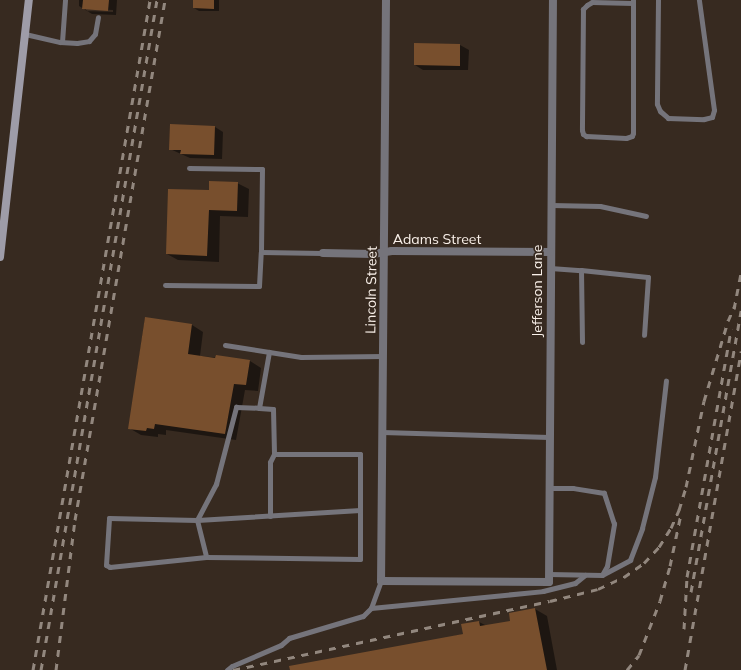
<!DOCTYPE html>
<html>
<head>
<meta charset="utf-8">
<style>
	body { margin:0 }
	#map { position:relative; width:741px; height:670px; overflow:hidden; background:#372a20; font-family:Mulish,sans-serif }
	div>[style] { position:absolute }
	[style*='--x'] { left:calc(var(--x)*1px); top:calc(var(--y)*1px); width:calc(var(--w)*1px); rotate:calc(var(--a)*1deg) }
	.shadow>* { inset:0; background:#0007 }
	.building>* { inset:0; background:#784f2d }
	.lane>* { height:5px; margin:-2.5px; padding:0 2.5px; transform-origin:2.5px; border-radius:2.5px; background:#75747b }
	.street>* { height:8px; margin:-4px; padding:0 4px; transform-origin:4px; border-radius:4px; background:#75747b }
	.secondary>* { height:8px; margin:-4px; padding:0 4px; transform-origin:4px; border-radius:4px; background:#9e9ca8 }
	.rail>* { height:3px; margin-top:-1.5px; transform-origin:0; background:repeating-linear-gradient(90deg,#92877e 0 7px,transparent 0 14px) }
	span { translate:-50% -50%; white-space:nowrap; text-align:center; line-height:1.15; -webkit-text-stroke:3.5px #372a20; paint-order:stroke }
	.street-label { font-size:14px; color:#faf1ea }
</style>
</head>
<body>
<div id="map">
	<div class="shadow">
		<i style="clip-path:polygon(evenodd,79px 0,117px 0,116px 15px,92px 14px,79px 6px,79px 0,86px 9px,113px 10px,113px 12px,86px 11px,86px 9px)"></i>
		<i style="clip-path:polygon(194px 0,219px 0,219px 11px,199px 11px,194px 8px)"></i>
		<i style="clip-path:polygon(460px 45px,469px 50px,468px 70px,423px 70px,415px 65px)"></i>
		<i style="clip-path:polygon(215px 127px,223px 132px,222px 159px,190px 158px,170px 149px)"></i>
		<i style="clip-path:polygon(237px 183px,249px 189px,248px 217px,220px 216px,219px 262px,178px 260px,167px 254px,210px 191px)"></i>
		<i style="clip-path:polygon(145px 318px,192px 325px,203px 332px,200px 356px,250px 361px,261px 368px,258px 391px,245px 390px,236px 440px,166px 430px,166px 435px,158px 434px,158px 437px,141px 435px,129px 428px)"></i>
		<i style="clip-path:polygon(535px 609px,547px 616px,557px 670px,299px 670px,464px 634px,479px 622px,487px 626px,512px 622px)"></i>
	</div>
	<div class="building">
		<i style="clip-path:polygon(83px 0,109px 0,108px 11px,82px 9px)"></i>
		<i style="clip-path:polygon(193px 0,214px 0,214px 9px,193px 8px)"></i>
		<i style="clip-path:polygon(414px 43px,460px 44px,460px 66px,414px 65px)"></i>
		<i style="clip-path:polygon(170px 124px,215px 126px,214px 155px,180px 154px,181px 150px,169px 150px)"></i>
		<i style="clip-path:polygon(209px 181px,238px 182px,237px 211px,209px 210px,207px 256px,166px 254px,168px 189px,209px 190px)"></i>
		<i style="clip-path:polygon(145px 317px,192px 324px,188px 354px,215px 358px,216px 355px,250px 360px,246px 385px,234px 384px,225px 434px,155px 424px,154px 429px,147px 428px,146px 431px,128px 429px)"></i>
		<i style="clip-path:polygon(535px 608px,547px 670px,290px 670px,289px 666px,463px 634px,461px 624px,479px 621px,480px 626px,510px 621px,509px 613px)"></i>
	</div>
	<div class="lane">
		<i style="--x:658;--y:0;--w:104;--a:90.6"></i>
		<i style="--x:657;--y:104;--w:8;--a:67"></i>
		<i style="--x:660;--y:111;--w:11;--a:41"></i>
		<i style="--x:668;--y:118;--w:36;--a:2"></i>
		<i style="--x:704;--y:119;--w:8;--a:-14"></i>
		<i style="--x:712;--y:117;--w:7;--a:-74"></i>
		<i style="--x:714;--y:110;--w:111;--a:-97.8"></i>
		<i style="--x:633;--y:3;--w:41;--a:-178.6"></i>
		<i style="--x:592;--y:2;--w:6;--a:149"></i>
		<i style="--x:587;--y:5;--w:6;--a:135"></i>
		<i style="--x:583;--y:9;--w:121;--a:90.5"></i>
		<i style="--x:582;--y:130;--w:4;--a:76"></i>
		<i style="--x:583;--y:134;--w:4;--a:34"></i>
		<i style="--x:586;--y:136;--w:40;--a:2.9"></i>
		<i style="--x:626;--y:138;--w:6;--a:-18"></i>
		<i style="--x:632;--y:136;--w:3;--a:-72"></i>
		<i style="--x:633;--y:133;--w:133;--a:-90"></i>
		<i style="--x:25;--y:34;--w:36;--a:13"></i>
		<i style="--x:60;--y:42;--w:17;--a:3"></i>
		<i style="--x:77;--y:43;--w:12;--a:-9"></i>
		<i style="--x:89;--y:41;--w:9;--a:-49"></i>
		<i style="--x:95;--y:34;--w:17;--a:-80"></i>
		<i style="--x:62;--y:42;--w:42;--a:-85.9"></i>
		<i style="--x:189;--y:168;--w:73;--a:0.8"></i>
		<i style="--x:262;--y:169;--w:83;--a:90.7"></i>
		<i style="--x:261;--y:252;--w:62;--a:0.9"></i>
		<i style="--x:551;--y:205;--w:49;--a:1.2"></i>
		<i style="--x:600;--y:206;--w:47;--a:12.3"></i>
		<i style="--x:550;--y:268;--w:31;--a:4"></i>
		<i style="--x:581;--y:270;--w:72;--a:89.2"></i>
		<i style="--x:581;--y:270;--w:67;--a:6"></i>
		<i style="--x:648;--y:277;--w:58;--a:93.9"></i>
		<i style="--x:165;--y:285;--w:94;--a:0.6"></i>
		<i style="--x:259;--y:286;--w:34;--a:-87"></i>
		<i style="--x:225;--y:345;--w:77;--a:9"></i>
		<i style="--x:301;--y:357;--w:82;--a:-0.7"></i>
		<i style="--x:259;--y:408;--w:14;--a:4"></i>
		<i style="--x:273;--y:409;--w:45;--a:88.7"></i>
		<i style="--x:274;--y:454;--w:86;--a:0"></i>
		<i style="--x:360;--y:454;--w:56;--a:90"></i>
		<i style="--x:382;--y:432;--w:167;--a:1.7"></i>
		<i style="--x:270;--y:516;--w:54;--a:-90"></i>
		<i style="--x:270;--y:462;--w:9;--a:-63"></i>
		<i style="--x:206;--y:557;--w:154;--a:0.7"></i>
		<i style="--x:360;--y:559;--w:49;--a:-90"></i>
		<i style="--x:360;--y:510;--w:163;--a:176.5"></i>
		<i style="--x:197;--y:520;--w:38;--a:76"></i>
		<i style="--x:206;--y:557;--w:97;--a:174.1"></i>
		<i style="--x:110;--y:567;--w:4;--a:-153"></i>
		<i style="--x:106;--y:565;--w:47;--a:-86.3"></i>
		<i style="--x:109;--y:518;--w:88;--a:1.3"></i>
		<i style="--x:197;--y:520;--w:41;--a:-62.2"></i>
		<i style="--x:216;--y:484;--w:80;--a:-75.4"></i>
		<i style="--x:236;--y:407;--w:23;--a:2"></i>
		<i style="--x:259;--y:408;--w:57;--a:-79.9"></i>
		<i style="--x:549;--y:574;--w:53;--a:1.1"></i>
		<i style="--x:602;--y:575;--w:10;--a:-61"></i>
		<i style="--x:607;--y:566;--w:43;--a:-80.5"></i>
		<i style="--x:614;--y:524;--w:33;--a:-108"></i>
		<i style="--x:604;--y:493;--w:31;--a:-171"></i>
		<i style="--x:573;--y:488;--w:24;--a:180"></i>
		<i style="--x:602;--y:575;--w:32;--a:-28"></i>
		<i style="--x:630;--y:560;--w:34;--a:-69"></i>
		<i style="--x:642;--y:528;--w:53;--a:-75.7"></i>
		<i style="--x:655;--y:477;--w:97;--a:-83.5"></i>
		<i style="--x:371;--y:608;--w:173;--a:-5.6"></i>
		<i style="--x:543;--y:591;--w:33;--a:-14"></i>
		<i style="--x:575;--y:583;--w:13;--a:-39"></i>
		<i style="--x:227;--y:670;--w:6;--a:-39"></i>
		<i style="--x:232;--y:666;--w:53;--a:-23.2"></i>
		<i style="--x:281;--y:645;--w:11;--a:-41"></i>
		<i style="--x:289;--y:638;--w:77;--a:-16.6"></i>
		<i style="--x:363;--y:616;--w:11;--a:-45"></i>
		<i style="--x:371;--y:608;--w:29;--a:-70"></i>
	</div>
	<div class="street">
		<i style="--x:386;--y:0;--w:581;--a:90.49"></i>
		<i style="--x:381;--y:581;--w:168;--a:0.3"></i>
		<i style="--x:549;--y:582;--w:582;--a:-89.61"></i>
		<i style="--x:323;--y:253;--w:50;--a:1.1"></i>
		<i style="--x:373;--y:254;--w:19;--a:-9"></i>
		<i style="--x:392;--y:251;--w:158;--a:0.4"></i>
	</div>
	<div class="secondary">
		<i style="--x:0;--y:257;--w:259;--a:-83.6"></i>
	</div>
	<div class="rail">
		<i style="--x:734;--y:309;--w:38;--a:-79"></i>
		<i style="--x:691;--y:592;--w:286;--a:-79.9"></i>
		<i style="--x:684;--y:629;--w:52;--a:-86.7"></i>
		<i style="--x:687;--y:577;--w:252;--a:-79.9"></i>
		<i style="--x:33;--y:670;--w:680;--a:-80.09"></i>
		<i style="--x:41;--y:670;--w:680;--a:-80.18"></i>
		<i style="--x:56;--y:670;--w:151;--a:-82.8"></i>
		<i style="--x:75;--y:520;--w:528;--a:-80.18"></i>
		<i style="--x:233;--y:670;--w:324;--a:-12.3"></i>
		<i style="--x:550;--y:601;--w:49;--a:-14"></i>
		<i style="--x:598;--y:589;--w:29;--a:-25"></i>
		<i style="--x:624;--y:577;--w:24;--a:-35"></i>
		<i style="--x:644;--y:563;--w:22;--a:-47"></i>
		<i style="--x:659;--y:547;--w:22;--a:-58"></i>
		<i style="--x:671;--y:528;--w:20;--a:-66"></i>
		<i style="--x:679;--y:510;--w:24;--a:-73"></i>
		<i style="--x:686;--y:487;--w:88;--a:-78.2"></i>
		<i style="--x:704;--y:401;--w:84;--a:-73.3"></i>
		<i style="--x:728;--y:321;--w:17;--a:-66"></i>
		<i style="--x:627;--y:670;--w:19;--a:-51"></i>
		<i style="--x:639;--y:655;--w:58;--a:-68.7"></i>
		<i style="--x:660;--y:601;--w:36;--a:-74"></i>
		<i style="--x:670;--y:566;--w:53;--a:-78.1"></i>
		<i style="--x:685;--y:670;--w:324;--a:-80"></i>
	</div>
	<div class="street-label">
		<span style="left:437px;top:239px">Adams Street</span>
		<span style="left:371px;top:290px;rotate:-89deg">Lincoln Street</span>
		<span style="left:537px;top:291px;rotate:-90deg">Jefferson Lane</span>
	</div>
</div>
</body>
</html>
